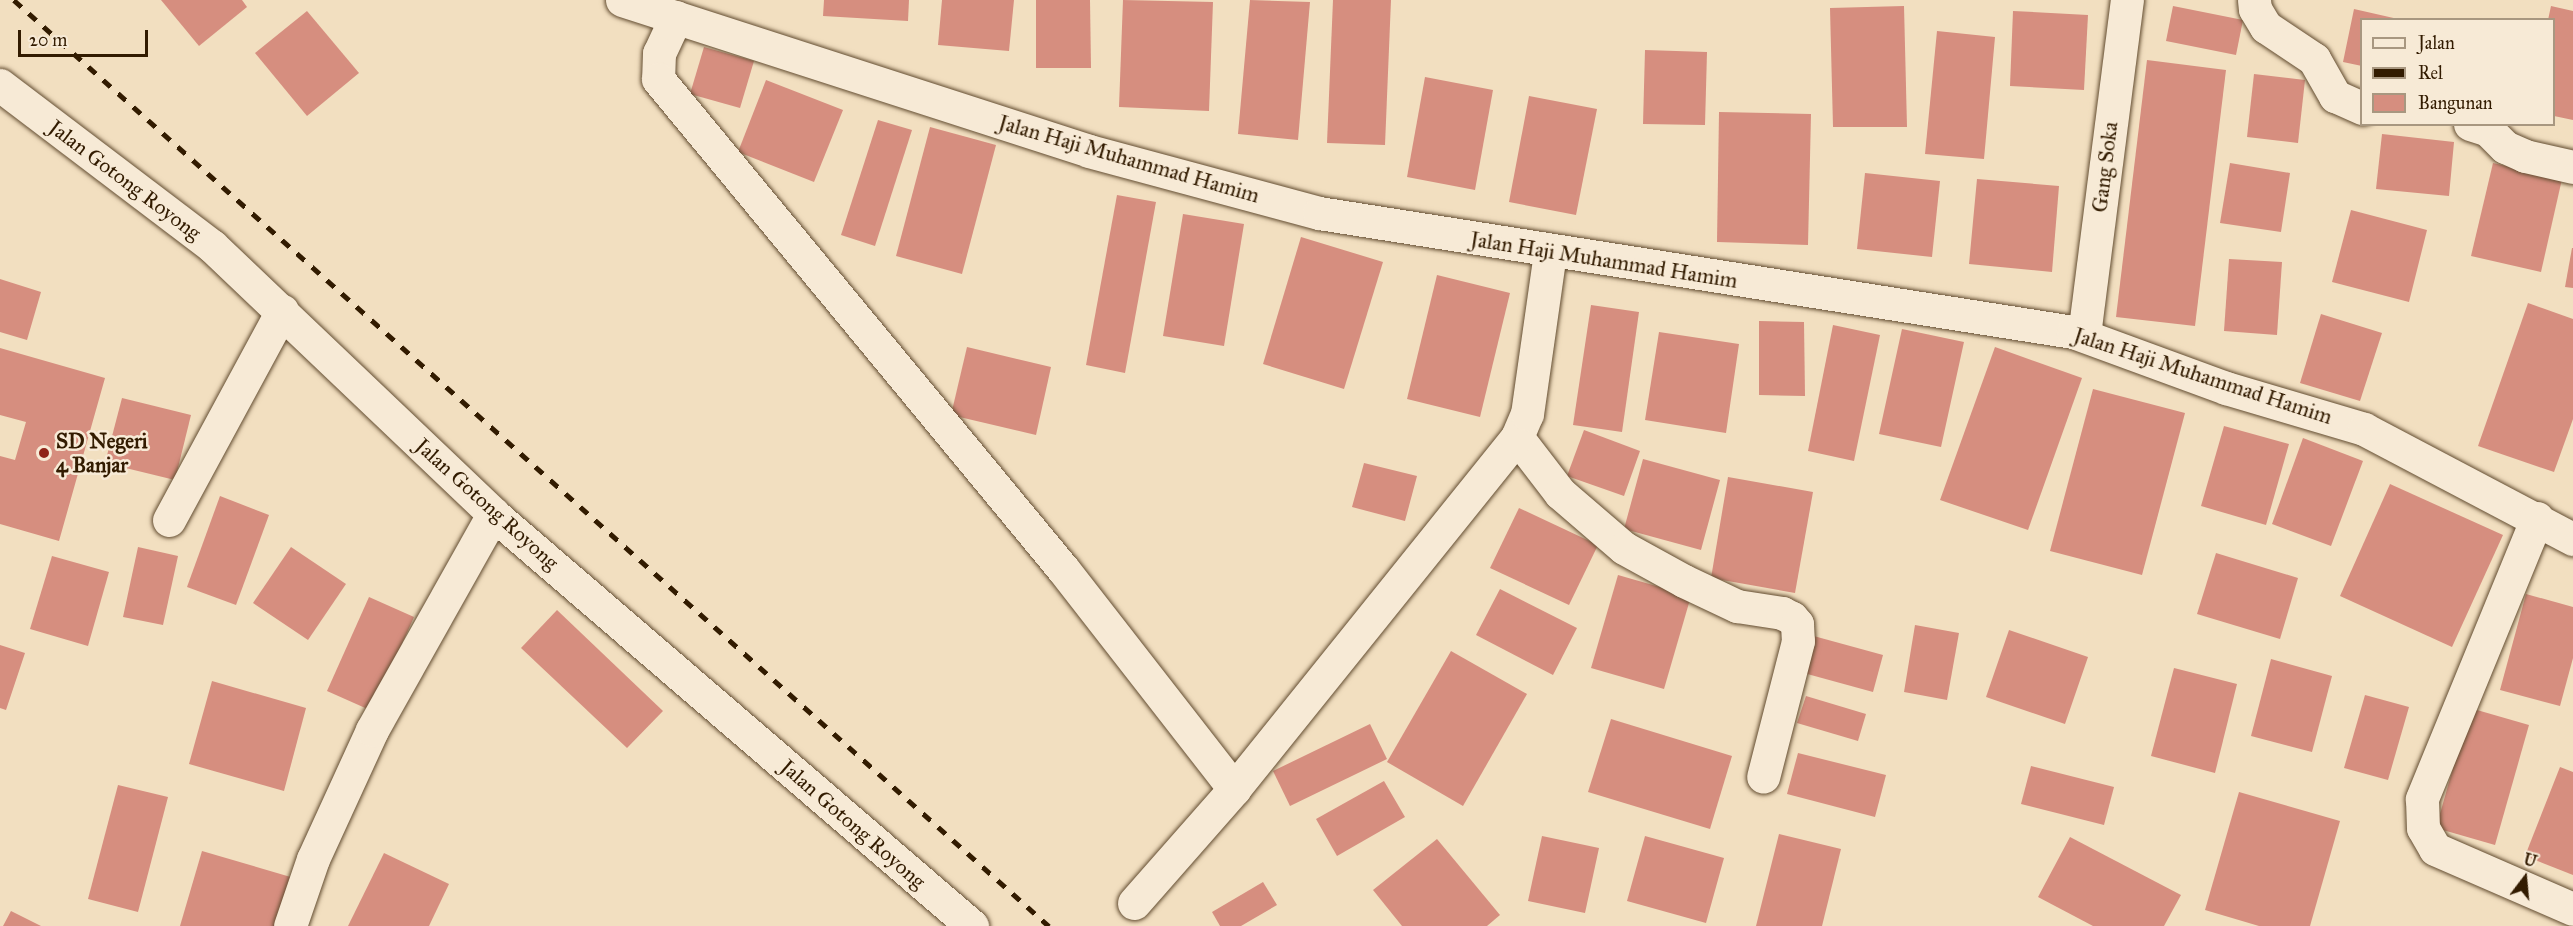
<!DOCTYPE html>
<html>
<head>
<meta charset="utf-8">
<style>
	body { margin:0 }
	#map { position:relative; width:2573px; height:926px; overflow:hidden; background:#f2dfc0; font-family:"IM FELL Great Primer",serif }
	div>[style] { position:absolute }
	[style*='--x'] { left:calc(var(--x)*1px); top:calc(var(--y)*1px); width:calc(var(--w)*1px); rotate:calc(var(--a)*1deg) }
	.building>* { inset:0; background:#d68e7f }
	.roads { filter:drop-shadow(0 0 2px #624c30) drop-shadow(0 0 2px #624c30) }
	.minor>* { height:33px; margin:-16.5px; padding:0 16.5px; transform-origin:16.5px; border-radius:16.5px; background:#f7ead6 }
	.rail>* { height:4.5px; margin-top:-2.25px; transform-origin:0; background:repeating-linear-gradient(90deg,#321b00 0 10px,transparent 0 20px) }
	.dots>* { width:16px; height:16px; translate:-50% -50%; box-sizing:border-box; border:3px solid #f7ead6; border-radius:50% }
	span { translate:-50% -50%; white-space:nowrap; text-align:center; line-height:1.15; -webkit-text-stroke:5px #f7ead6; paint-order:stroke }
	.street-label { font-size:21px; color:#321b00 }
	.poi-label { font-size:21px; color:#321b00; font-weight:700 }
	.left { translate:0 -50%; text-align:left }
	.legend { position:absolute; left:2360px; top:18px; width:195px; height:108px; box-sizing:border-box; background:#f7ead6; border:2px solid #a89780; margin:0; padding:8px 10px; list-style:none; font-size:18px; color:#321b00 }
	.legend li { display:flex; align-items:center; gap:12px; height:30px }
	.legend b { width:30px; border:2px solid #a89780 }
	.north { position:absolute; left:2495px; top:848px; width:60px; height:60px; -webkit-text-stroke:4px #f7ead6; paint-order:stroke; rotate:16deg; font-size:16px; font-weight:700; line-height:24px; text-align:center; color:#321b00 }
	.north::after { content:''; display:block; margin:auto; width:21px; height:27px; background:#321b00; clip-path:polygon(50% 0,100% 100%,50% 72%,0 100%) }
	.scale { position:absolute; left:18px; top:30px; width:130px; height:27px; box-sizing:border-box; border:3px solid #321b00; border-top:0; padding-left:8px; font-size:18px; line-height:21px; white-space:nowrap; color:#321b00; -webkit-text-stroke:4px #f7ead6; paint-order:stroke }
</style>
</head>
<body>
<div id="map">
	<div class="building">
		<i style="clip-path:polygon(161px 0,242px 0,247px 7px,199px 46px)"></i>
		<i style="clip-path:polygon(824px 0,909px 0,908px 21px,823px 16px)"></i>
		<i style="clip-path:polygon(942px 0,1014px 0,1009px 51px,938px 45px)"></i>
		<i style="clip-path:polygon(1036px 0,1090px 0,1091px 68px,1036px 68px)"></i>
		<i style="clip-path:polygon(1123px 0,1213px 2px,1209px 111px,1119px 107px)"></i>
		<i style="clip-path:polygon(1250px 0,1310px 2px,1298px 140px,1238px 134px)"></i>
		<i style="clip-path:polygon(1333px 0,1391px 0,1385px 145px,1327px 143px)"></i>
		<i style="clip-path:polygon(1904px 6px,1907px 127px,1833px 127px,1830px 8px)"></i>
		<i style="clip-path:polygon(2173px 6px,2243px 20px,2236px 55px,2166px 41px)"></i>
		<i style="clip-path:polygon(2551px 6px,2573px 11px,2573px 120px,2554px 116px,2554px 20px,2548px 20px)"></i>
		<i style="clip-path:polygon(2354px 9px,2398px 19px,2362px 20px,2362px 66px,2343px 62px)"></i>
		<i style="clip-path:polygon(307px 11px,359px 73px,307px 116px,255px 53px)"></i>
		<i style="clip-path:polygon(2013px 11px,2088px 15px,2084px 90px,2010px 86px)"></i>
		<i style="clip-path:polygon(1937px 31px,1995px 37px,1984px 159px,1925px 154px)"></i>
		<i style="clip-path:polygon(704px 47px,754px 61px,740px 108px,690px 94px)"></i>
		<i style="clip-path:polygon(1645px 50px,1707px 52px,1705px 125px,1643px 124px)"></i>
		<i style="clip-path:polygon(2147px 60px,2226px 70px,2195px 326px,2116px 317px)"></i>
		<i style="clip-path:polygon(2254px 74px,2305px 80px,2298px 143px,2247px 137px)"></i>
		<i style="clip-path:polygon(1425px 77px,1493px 90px,1475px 190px,1407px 177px)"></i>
		<i style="clip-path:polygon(766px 80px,843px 110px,814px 182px,738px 152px)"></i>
		<i style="clip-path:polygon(1529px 96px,1597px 109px,1576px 215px,1509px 202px)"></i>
		<i style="clip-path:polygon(1719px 112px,1811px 114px,1808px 245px,1717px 242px)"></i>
		<i style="clip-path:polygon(878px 120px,912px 130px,875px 246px,841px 235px)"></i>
		<i style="clip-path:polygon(930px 127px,996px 145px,962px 274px,896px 256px)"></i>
		<i style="clip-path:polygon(2382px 134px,2454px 142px,2449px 196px,2376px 189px)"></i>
		<i style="clip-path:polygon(2230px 163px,2290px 173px,2281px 232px,2220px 223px)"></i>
		<i style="clip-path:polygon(2493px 163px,2562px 179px,2541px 272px,2471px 256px)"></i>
		<i style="clip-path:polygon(1865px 173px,1940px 181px,1932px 257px,1857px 249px)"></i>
		<i style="clip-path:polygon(1977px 179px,2059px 186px,2052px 272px,1969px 264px)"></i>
		<i style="clip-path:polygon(1117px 195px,1156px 202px,1125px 373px,1086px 365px)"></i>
		<i style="clip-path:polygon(2351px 210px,2427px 230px,2409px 302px,2332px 282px)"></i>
		<i style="clip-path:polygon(1183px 214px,1244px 224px,1224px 346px,1163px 336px)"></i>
		<i style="clip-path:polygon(1301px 237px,1383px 262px,1344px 389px,1263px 364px)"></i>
		<i style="clip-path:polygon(2572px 248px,2573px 248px,2573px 288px,2565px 287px)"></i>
		<i style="clip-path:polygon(2229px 259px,2282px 262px,2277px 335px,2224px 331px)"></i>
		<i style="clip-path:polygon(1437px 275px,1510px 293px,1480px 417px,1407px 399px)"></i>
		<i style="clip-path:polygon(0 279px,41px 292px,27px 340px,0 332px)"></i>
		<i style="clip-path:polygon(2528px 303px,2573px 319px,2573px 419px,2554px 472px,2478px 446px)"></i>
		<i style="clip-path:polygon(1591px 305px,1639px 312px,1622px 432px,1573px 425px)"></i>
		<i style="clip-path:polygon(2321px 314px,2382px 333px,2360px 401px,2300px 383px)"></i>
		<i style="clip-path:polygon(1759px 321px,1804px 322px,1805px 396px,1759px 395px)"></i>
		<i style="clip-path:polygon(1833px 325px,1880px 335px,1854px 461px,1808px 451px)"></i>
		<i style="clip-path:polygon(1902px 329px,1964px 342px,1941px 447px,1879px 434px)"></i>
		<i style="clip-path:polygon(1659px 332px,1739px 344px,1726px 433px,1645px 420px)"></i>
		<i style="clip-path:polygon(967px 347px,1051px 367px,1036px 435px,951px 415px)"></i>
		<i style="clip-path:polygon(1995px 347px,2082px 378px,2028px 530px,1940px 500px)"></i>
		<i style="clip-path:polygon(0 348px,105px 378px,59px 541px,0 524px,0 456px,15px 460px,26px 422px,0 415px)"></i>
		<i style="clip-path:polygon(2093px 389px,2185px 413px,2142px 575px,2050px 551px)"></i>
		<i style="clip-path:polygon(122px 398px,191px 415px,175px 480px,105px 463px)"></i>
		<i style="clip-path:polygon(2224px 426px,2289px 444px,2266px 525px,2201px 506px)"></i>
		<i style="clip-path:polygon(1584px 430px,1640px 451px,1624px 496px,1567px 476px)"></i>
		<i style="clip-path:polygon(2303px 438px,2363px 461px,2331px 546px,2272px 524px)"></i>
		<i style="clip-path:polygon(1643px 459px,1720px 480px,1701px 550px,1624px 529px)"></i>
		<i style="clip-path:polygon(1364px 463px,1417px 476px,1405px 521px,1352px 507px)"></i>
		<i style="clip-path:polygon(1728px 477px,1813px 492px,1795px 593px,1711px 578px)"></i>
		<i style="clip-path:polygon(2390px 484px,2503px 535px,2452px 647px,2340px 596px)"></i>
		<i style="clip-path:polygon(220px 496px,269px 515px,236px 605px,187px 587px)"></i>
		<i style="clip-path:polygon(1519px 508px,1598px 545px,1569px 605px,1490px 568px)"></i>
		<i style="clip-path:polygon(138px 547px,178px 556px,163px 625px,123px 617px)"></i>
		<i style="clip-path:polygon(291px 547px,346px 584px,308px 640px,253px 603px)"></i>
		<i style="clip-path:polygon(2216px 553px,2298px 578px,2280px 639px,2197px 614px)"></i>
		<i style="clip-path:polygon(52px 556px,109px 572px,88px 646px,30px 629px)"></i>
		<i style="clip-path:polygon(1618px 575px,1691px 596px,1664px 689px,1591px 668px)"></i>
		<i style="clip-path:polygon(1500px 589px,1577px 628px,1553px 675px,1476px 635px)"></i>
		<i style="clip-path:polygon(2526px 594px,2573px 607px,2573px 658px,2560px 706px,2500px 690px)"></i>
		<i style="clip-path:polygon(369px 597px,414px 617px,372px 711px,327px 691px)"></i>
		<i style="clip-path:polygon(557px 610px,663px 711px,627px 748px,521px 648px)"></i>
		<i style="clip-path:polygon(1915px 625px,1959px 633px,1947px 700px,1904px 692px)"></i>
		<i style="clip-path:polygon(2009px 630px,2088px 657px,2065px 724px,1986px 697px)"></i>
		<i style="clip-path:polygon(1810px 635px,1883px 655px,1873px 692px,1800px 672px)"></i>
		<i style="clip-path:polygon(0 645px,25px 653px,6px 710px,0 708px)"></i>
		<i style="clip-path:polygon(1451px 651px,1527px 694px,1463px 806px,1387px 762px)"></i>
		<i style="clip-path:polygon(2271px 659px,2332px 676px,2312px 752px,2251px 736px)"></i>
		<i style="clip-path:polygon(2174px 668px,2237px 684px,2215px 773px,2151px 756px)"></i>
		<i style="clip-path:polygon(212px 681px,306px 708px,284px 791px,189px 764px)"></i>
		<i style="clip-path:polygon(2365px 695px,2409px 707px,2388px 780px,2344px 768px)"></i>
		<i style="clip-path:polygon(1806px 696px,1866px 714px,1858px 741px,1797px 723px)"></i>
		<i style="clip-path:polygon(2470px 708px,2529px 725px,2495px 845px,2436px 828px)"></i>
		<i style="clip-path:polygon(1611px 719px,1732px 756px,1710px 829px,1588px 792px)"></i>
		<i style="clip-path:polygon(1370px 724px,1387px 759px,1290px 806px,1273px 771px)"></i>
		<i style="clip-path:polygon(1798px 753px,1886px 775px,1875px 817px,1787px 794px)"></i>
		<i style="clip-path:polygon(2031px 766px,2114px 787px,2104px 825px,2021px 804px)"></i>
		<i style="clip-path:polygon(2560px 767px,2573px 772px,2573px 875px,2525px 856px)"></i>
		<i style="clip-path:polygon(1384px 781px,1405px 817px,1337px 856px,1316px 819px)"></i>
		<i style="clip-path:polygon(118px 785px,168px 797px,138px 912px,88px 899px)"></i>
		<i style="clip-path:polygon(2239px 792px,2340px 821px,2310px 926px,2259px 926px,2205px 910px)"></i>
		<i style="clip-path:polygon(1779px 834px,1841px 849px,1822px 926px,1756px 926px)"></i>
		<i style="clip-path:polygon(1542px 836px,1599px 848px,1585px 913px,1528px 901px)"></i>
		<i style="clip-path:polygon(1645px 836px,1724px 858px,1706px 923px,1627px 901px)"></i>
		<i style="clip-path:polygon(2070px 837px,2181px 895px,2164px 926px,2093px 926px,2038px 897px)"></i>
		<i style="clip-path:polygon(1437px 839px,1500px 915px,1487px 926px,1402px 926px,1373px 890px)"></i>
		<i style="clip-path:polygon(202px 851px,294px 878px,280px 926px,180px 926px)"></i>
		<i style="clip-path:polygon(384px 853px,449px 884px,429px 926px,348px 926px)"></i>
		<i style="clip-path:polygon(1263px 882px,1277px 905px,1241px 926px,1220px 926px,1212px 912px)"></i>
		<i style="clip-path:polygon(11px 911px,41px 926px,3px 926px)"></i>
	</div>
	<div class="roads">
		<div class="minor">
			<i style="--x:622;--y:0;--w:491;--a:17.9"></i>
			<i style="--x:1089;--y:151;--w:238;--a:15.1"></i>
			<i style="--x:1319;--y:213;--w:763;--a:8.97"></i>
			<i style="--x:2073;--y:332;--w:163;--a:20.1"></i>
			<i style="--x:2226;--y:388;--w:144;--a:16.5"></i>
			<i style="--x:2364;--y:429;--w:236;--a:27.8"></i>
			<i style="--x:2254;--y:0;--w:9;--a:84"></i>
			<i style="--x:2255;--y:9;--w:21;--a:59"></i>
			<i style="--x:2266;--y:27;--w:58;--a:33.7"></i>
			<i style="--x:2314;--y:59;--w:43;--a:60.4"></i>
			<i style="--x:2335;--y:96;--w:30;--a:24"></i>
			<i style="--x:676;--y:17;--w:40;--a:115"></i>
			<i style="--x:659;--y:53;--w:26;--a:92"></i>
			<i style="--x:658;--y:79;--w:636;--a:50.43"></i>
			<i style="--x:1063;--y:569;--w:279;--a:52.1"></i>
			<i style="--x:0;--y:85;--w:266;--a:37.2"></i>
			<i style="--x:212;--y:246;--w:388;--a:43.6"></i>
			<i style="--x:493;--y:514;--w:632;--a:40.7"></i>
			<i style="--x:2470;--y:124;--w:19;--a:18"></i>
			<i style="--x:2488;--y:130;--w:24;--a:45"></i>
			<i style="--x:2505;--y:147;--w:22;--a:24"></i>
			<i style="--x:2525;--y:156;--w:49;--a:12.9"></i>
			<i style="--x:2084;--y:335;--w:338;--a:-82.7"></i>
			<i style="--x:1517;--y:437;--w:71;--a:52.5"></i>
			<i style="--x:1560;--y:493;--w:84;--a:40.7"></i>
			<i style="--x:1624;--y:548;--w:68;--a:28.8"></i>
			<i style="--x:1684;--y:581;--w:59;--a:25.3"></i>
			<i style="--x:1737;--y:606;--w:46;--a:8.8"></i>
			<i style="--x:1782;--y:613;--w:11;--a:27"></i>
			<i style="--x:1792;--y:618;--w:8;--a:50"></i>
			<i style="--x:1797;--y:624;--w:17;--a:87"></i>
			<i style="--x:1798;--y:641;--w:140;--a:104.4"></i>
			<i style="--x:2537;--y:518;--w:304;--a:112.3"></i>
			<i style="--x:2422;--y:799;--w:29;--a:88"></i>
			<i style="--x:2423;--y:828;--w:24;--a:60"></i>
			<i style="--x:2435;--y:849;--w:150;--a:23.5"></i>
			<i style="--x:169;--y:520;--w:238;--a:-61.6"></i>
			<i style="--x:1134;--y:903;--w:152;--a:-48.7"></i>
			<i style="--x:1234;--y:789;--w:452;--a:-51.2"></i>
			<i style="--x:1517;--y:437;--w:25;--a:-67"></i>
			<i style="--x:1527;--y:414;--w:164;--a:-81.9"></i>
			<i style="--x:290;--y:926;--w:71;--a:-71.1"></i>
			<i style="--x:313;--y:859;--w:142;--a:-65.4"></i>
			<i style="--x:372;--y:730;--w:248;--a:-60.7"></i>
		</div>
	</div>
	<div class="rail">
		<i style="--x:14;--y:0;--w:1389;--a:41.82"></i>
	</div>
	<div class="dots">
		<i style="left:44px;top:453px;background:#8f2418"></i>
	</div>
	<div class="street-label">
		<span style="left:1129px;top:159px;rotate:16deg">Jalan Haji Muhammad Hamim</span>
		<span style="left:2105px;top:167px;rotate:-83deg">Gang Soka</span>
		<span style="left:125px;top:180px;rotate:37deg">Jalan Gotong Royong</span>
		<span style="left:1604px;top:260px;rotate:9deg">Jalan Haji Muhammad Hamim</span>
		<span style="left:2203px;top:376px;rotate:18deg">Jalan Haji Muhammad Hamim</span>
		<span style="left:487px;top:504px;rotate:42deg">Jalan Gotong Royong</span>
		<span style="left:853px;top:824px;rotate:41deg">Jalan Gotong Royong</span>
	</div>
	<div class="poi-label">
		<span class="left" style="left:56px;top:453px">SD Negeri<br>4 Banjar</span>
	</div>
	<ul class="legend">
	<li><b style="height:8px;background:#f7ead6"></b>Jalan</li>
	<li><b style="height:8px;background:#321b00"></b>Rel</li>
	<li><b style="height:16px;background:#d68e7f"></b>Bangunan</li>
	</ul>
	<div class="north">U</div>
	<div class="scale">20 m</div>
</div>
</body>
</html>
